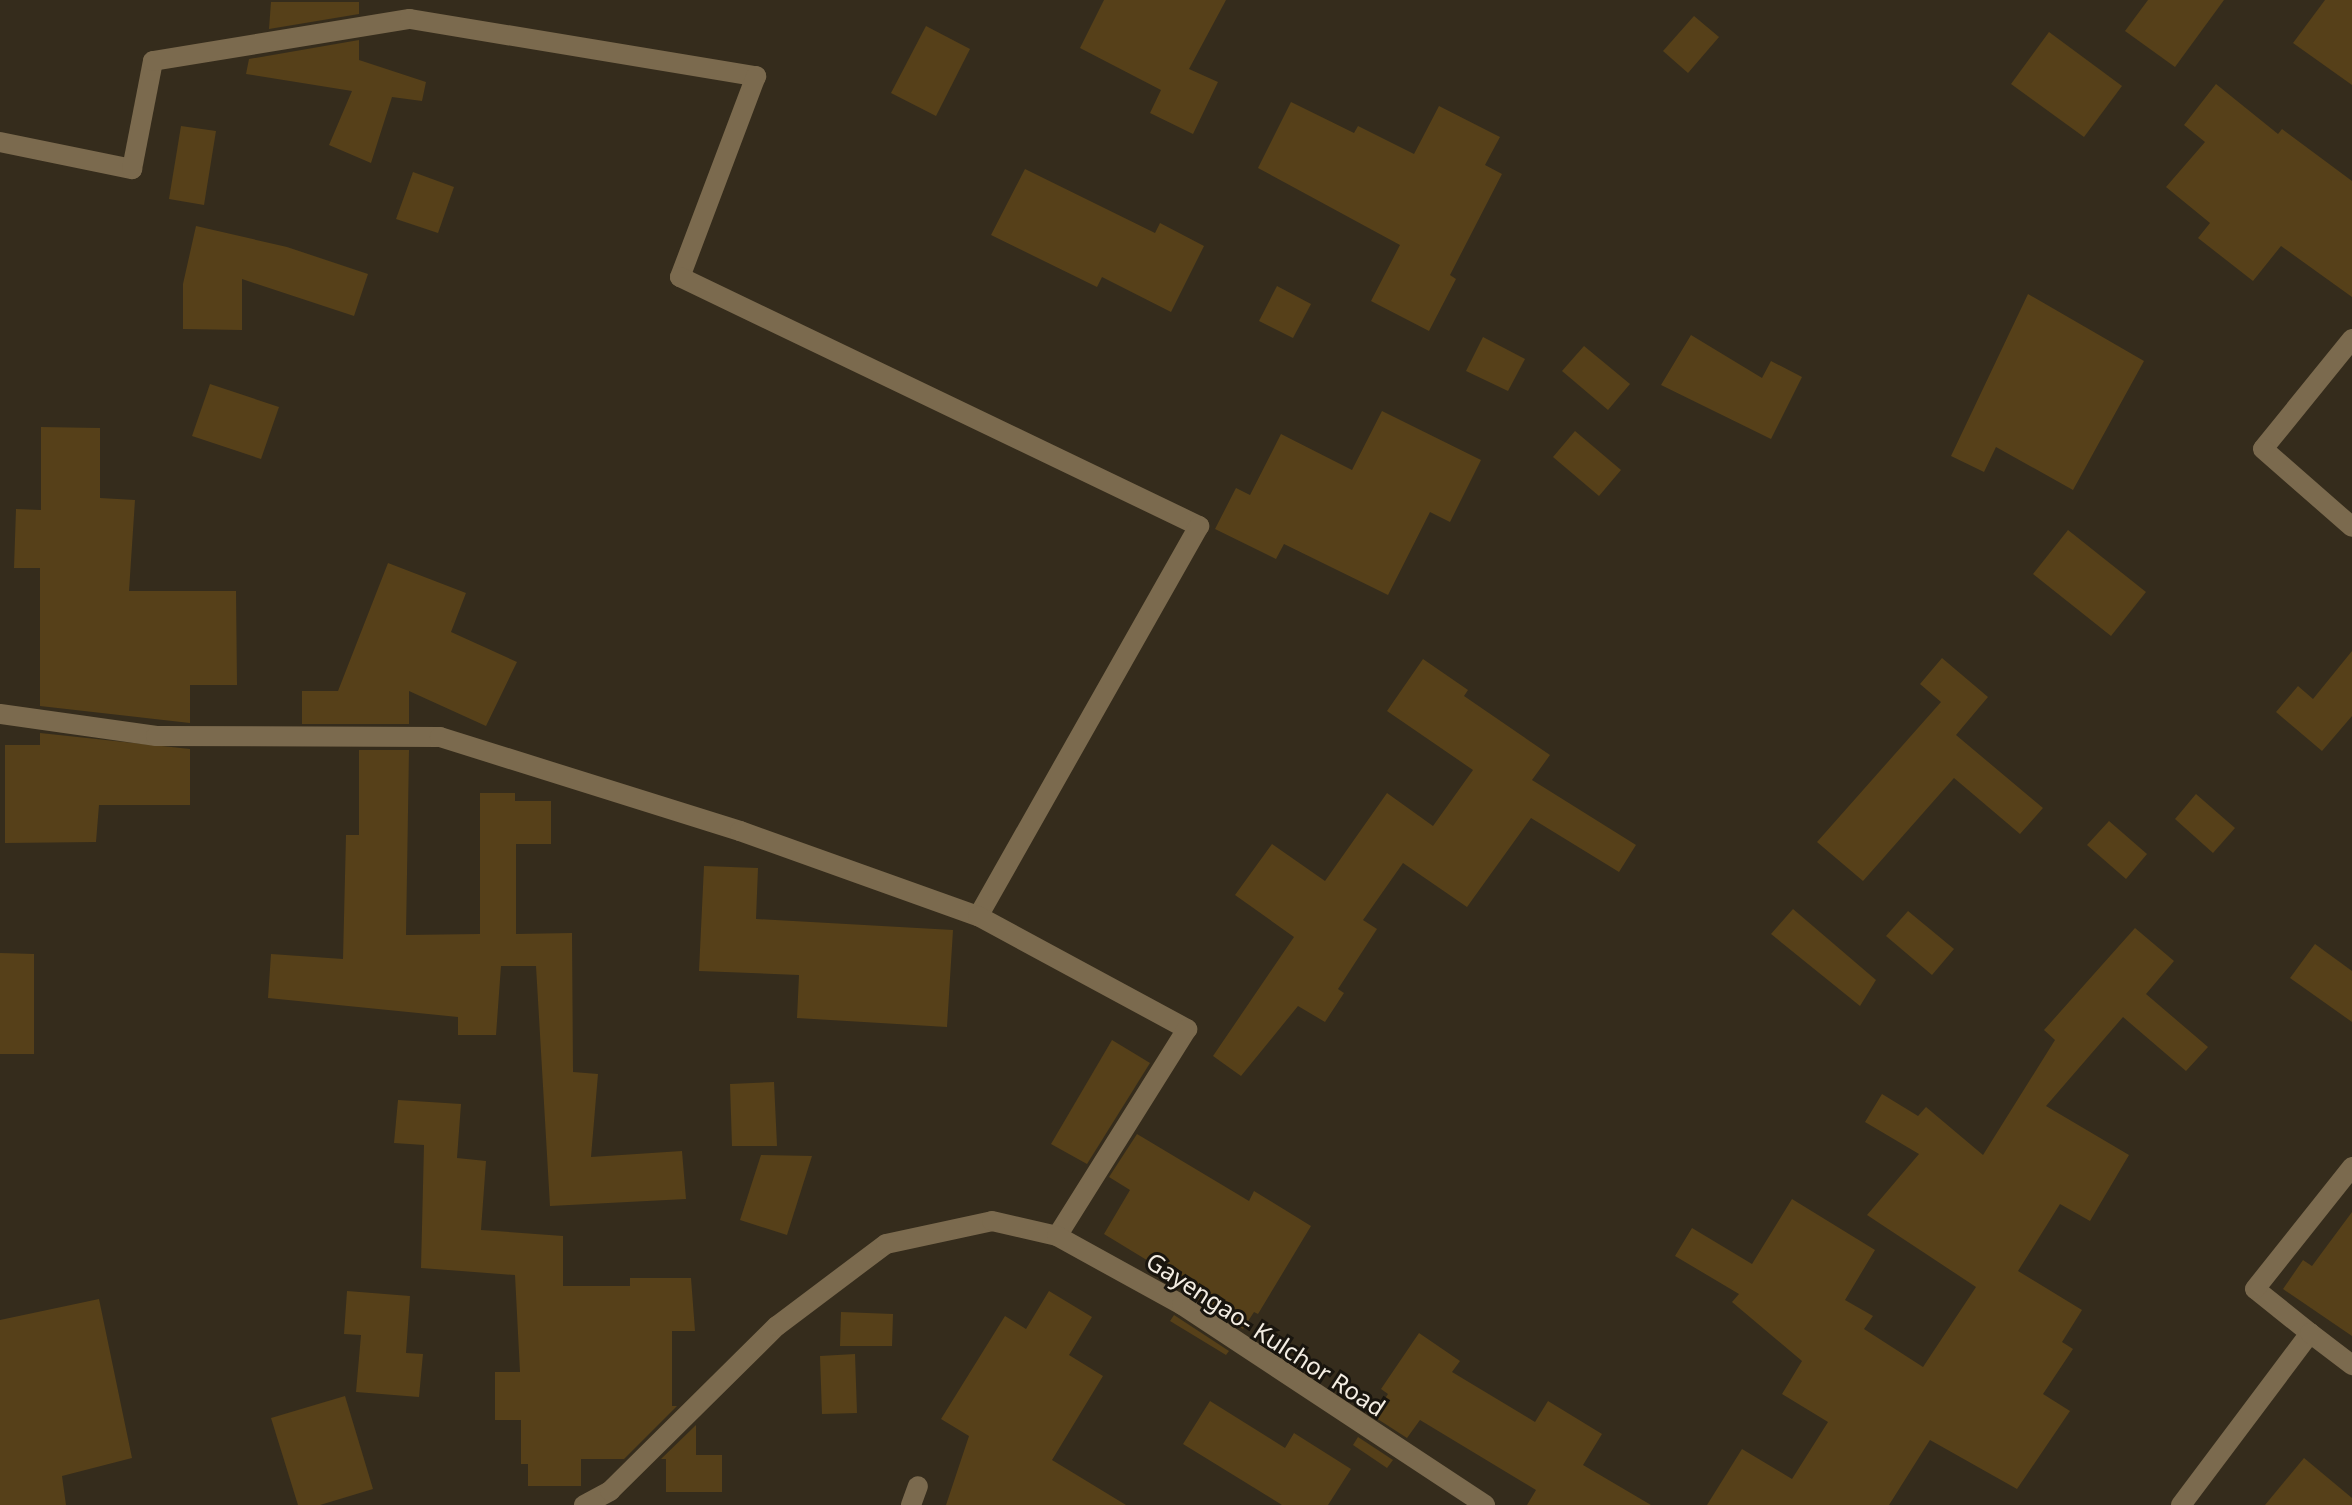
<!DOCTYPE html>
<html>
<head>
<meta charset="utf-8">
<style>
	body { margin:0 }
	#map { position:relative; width:2352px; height:1505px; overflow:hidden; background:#352c1c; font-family:"Noto Sans",sans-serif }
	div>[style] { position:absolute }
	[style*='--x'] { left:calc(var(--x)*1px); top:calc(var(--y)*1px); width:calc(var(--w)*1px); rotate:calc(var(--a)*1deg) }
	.building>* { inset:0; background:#564019 }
	.minor>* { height:20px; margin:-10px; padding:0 10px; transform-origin:10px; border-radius:10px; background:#7b6a4e }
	span { translate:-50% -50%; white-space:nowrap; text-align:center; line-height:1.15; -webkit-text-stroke:6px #19150e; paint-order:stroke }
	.street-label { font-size:24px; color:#f3ede3 }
</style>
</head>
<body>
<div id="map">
	<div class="building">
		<i style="clip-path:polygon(1104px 0,1226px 0,1189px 69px,1218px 82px,1193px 134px,1150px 113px,1161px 90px,1080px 48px)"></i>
		<i style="clip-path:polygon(2148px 0,2224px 0,2175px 67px,2125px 31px)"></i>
		<i style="clip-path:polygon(2325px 0,2352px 0,2352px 85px,2293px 43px)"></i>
		<i style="clip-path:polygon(271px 2px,359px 2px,359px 14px,269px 29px)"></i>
		<i style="clip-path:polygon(1694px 16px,1719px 37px,1688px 73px,1663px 51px)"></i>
		<i style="clip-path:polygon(926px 26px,970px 49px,936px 116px,891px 93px)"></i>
		<i style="clip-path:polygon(2049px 32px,2122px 86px,2084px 137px,2011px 84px)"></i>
		<i style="clip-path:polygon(359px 40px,359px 60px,426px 82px,422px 101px,392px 97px,371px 163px,329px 145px,352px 91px,246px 74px,249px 59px)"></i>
		<i style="clip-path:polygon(2216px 84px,2278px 134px,2282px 129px,2352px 181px,2352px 297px,2281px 246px,2253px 281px,2198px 238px,2210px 223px,2166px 187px,2205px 142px,2184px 125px)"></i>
		<i style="clip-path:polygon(1291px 102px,1354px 133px,1358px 126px,1414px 154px,1439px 106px,1500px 137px,1485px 165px,1502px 174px,1450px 275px,1456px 279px,1429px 331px,1371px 301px,1400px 245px,1258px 168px)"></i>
		<i style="clip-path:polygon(181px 126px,216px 131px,204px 205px,169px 199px)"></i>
		<i style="clip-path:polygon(1025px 169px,1155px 233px,1160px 223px,1204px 246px,1171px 312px,1102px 277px,1097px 287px,991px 235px)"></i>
		<i style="clip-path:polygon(413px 172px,454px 187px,438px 233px,396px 219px)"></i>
		<i style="clip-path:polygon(196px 226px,287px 247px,368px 274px,354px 316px,242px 279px,242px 330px,183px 329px,183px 284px)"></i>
		<i style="clip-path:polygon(1277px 286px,1311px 304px,1293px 338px,1259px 321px)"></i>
		<i style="clip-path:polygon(2028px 294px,2144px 361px,2073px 490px,1996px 447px,1984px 472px,1951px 456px)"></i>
		<i style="clip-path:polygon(1691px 335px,1762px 378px,1771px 361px,1802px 377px,1771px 439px,1661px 385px)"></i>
		<i style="clip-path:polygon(1483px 337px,1525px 359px,1508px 391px,1466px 371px)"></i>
		<i style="clip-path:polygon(1584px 346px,1630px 384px,1608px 410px,1562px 371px)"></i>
		<i style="clip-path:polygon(210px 384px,279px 407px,261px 459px,192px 436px)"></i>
		<i style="clip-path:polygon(1382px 411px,1481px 460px,1450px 522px,1430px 512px,1388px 595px,1284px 544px,1276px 559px,1215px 529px,1236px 488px,1250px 495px,1281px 434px,1352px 470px)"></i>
		<i style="clip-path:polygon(41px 427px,100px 428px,100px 498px,135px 500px,129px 591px,236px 591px,237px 685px,190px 685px,190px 723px,40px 706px,40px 568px,14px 568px,16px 509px,41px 510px)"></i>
		<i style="clip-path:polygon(1575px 431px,1621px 470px,1599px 496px,1553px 457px)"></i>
		<i style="clip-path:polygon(2068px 530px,2146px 592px,2111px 636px,2033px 574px)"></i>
		<i style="clip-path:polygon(388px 563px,466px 593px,451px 632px,517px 662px,486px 726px,409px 691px,409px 724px,302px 724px,302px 691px,338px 691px)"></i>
		<i style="clip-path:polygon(2352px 651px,2352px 716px,2322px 751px,2276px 712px,2298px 686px,2313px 699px)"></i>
		<i style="clip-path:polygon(1942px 658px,1988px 697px,1956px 735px,2043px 808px,2020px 834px,1954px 778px,1863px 881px,1817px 842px,1941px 702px,1920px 684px)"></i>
		<i style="clip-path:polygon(1423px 659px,1468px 690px,1464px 696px,1550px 755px,1532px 780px,1636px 845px,1619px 872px,1531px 818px,1467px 907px,1403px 863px,1363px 920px,1377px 929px,1338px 989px,1344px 993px,1325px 1022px,1298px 1006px,1241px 1076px,1213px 1056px,1294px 937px,1235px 895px,1272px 844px,1325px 881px,1387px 793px,1433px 826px,1473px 770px,1387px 711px)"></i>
		<i style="clip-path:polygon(40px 733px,190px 749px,190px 805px,99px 805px,96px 842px,5px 843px,5px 745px,40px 745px)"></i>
		<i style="clip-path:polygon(359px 750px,409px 750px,406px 935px,480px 934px,480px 793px,515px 793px,515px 801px,551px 801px,551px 844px,516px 844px,516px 934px,572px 933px,573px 1072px,598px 1074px,591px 1157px,682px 1151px,686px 1199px,550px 1206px,536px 966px,501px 966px,496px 1035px,458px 1035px,458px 1017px,268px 998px,271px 954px,343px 959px,346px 835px,359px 835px)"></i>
		<i style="clip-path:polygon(2196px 794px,2235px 828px,2213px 853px,2175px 819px)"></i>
		<i style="clip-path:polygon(2109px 821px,2147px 854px,2126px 879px,2087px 845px)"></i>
		<i style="clip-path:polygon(704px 866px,758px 868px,756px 919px,953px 930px,947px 1027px,797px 1018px,799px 975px,699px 971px)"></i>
		<i style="clip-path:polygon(1793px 909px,1876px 980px,1860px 1006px,1771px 934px)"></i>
		<i style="clip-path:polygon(1908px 911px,1954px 949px,1932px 975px,1886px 936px)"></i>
		<i style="clip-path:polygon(2135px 928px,2174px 961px,2146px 994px,2208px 1047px,2186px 1071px,2123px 1017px,2046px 1106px,2129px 1155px,2090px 1221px,2060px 1204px,2018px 1271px,2082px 1310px,2062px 1342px,2073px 1349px,2043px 1394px,2070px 1411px,2017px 1489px,1930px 1440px,1889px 1505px,1707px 1505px,1742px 1449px,1792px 1479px,1828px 1422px,1782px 1394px,1802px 1361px,1732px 1302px,1739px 1294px,1675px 1256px,1692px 1228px,1752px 1264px,1792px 1199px,1875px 1250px,1845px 1300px,1873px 1316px,1864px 1329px,1923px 1367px,1976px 1287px,1867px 1215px,1919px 1154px,1865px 1122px,1882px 1094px,1918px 1116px,1926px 1107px,1983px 1155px,2055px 1040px,2044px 1030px)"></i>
		<i style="clip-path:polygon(2315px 944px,2352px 971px,2352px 1022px,2290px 978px)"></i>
		<i style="clip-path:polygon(0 953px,34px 954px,34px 1054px,0 1054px)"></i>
		<i style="clip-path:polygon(1112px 1040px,1150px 1063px,1087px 1164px,1051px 1144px)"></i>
		<i style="clip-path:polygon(774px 1082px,777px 1146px,732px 1146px,730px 1084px)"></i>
		<i style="clip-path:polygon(398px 1100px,461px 1104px,457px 1158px,486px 1161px,481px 1230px,563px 1236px,563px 1286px,630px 1286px,630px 1278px,691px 1278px,695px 1331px,672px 1331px,672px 1406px,677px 1406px,624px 1459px,581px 1459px,581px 1486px,528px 1486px,528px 1464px,521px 1464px,521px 1420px,495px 1420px,495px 1372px,520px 1372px,515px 1275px,421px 1268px,424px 1145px,394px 1143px)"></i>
		<i style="clip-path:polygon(1137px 1134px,1249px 1201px,1254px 1191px,1311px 1226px,1258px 1314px,1254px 1312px,1243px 1329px,1187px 1293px,1191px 1287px,1104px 1234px,1130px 1190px,1109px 1177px)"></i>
		<i style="clip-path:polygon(761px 1155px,812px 1156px,787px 1235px,740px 1220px)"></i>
		<i style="clip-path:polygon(2352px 1212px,2352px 1336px,2283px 1289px,2303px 1260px,2312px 1266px)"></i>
		<i style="clip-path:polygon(347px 1291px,410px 1296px,406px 1353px,423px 1354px,419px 1397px,356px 1392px,361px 1335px,344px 1334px)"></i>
		<i style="clip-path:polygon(1049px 1291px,1092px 1317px,1069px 1355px,1103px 1376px,1052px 1460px,1126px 1505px,946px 1505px,969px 1436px,941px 1419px,1005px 1316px,1026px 1329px)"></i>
		<i style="clip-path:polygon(99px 1299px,132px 1458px,62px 1476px,66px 1505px,0 1505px,0 1320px)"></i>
		<i style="clip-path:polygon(841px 1312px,893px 1314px,892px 1346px,840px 1346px)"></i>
		<i style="clip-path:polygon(1174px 1315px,1229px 1351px,1226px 1355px,1170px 1321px)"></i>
		<i style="clip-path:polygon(1419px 1333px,1460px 1361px,1452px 1372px,1535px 1422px,1548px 1401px,1602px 1434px,1583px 1465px,1651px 1505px,1527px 1505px,1536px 1490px,1420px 1420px,1407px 1438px,1373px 1416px,1388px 1394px,1381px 1389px)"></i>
		<i style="clip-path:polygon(855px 1354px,857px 1413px,822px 1414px,820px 1356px)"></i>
		<i style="clip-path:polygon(345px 1396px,373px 1489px,320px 1505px,298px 1505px,271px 1418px)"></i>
		<i style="clip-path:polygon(1210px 1401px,1285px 1448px,1294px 1433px,1351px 1469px,1328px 1505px,1282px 1505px,1183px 1444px)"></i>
		<i style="clip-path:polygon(696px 1425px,696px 1455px,722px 1455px,722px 1492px,666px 1492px,666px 1459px,661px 1459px)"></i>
		<i style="clip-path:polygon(1358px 1437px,1393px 1460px,1387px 1468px,1353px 1445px)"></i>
		<i style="clip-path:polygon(2304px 1458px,2352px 1498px,2352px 1505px,2265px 1505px)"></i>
	</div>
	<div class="minor">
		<i style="--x:0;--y:142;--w:135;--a:11.6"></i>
		<i style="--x:132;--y:169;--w:110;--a:-79"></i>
		<i style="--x:153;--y:61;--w:260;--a:-9.3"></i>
		<i style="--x:410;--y:19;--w:351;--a:9.4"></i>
		<i style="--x:756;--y:76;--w:215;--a:110.7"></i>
		<i style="--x:680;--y:277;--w:576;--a:25.63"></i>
		<i style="--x:1199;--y:526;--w:448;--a:119.5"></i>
		<i style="--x:2352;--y:339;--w:141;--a:129"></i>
		<i style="--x:2263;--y:449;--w:118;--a:41.2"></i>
		<i style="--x:0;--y:714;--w:158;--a:8"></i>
		<i style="--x:156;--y:736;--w:284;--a:0.2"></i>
		<i style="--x:440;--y:737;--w:314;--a:17.4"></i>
		<i style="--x:740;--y:831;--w:253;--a:19.7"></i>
		<i style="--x:978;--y:916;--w:238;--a:28.4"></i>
		<i style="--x:1187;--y:1029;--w:244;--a:122.1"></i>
		<i style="--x:2310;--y:1333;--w:70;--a:-141.3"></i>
		<i style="--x:2255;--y:1289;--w:156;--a:-51.5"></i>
		<i style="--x:584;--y:1505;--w:30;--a:-28"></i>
		<i style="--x:610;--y:1491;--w:235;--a:-44.7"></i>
		<i style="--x:777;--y:1326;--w:136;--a:-37"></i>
		<i style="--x:886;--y:1244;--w:108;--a:-12.2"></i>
		<i style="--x:992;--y:1221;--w:67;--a:13"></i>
		<i style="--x:1057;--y:1236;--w:143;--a:28.9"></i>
		<i style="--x:1182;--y:1305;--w:363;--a:33.4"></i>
		<i style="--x:911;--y:1505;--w:20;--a:-70"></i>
		<i style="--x:2181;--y:1505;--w:215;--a:-53.1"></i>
		<i style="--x:2310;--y:1333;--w:53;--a:37.3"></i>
	</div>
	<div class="street-label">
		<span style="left:1266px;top:1334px;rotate:33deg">Gayengao- Kulchor Road</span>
	</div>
</div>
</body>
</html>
